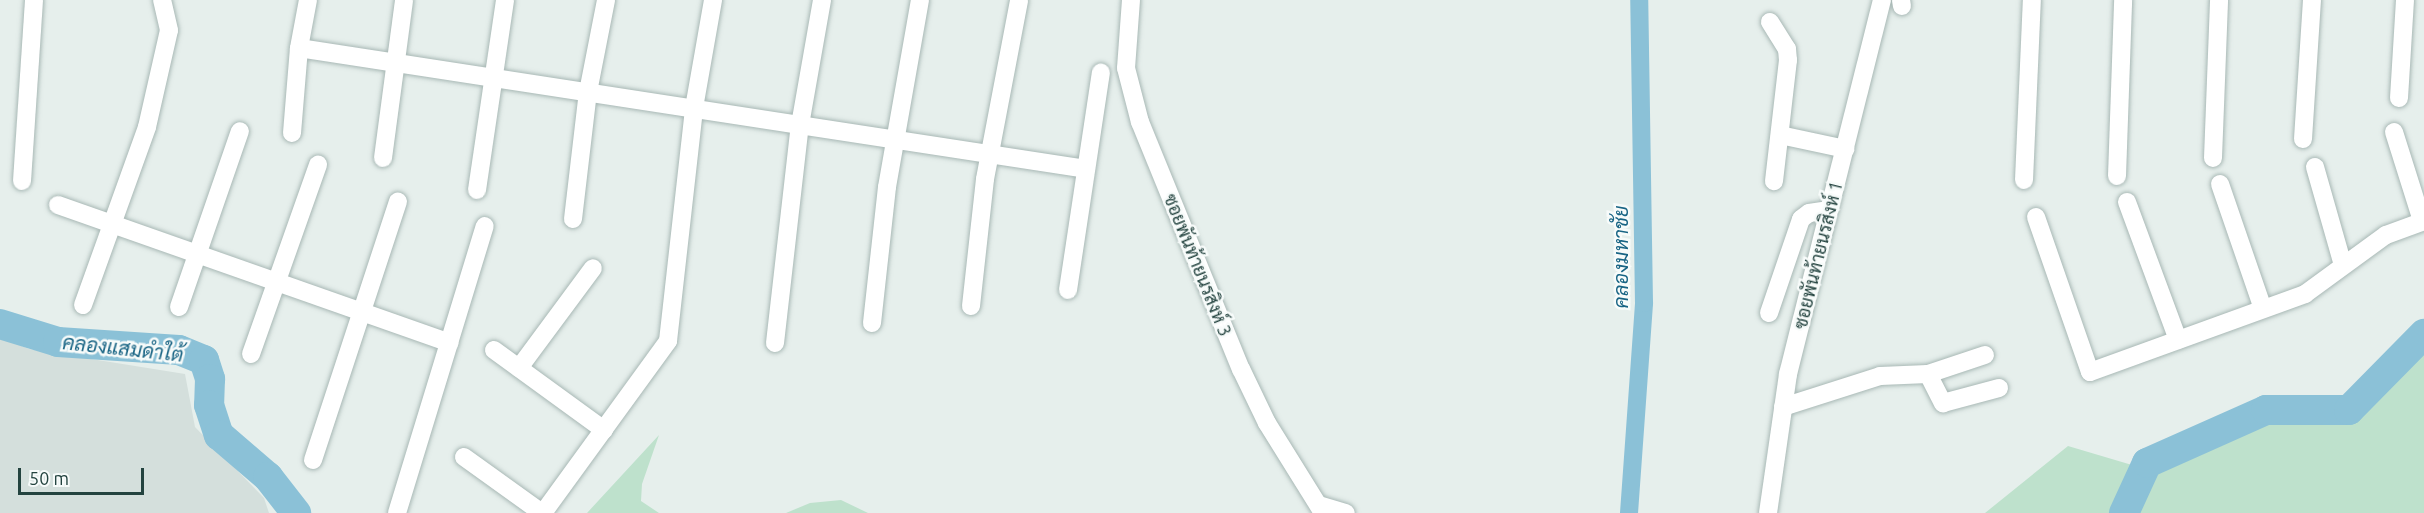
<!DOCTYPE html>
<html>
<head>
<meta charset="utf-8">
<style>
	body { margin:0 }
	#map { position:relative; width:2424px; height:513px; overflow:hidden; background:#e6efec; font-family:Ubuntu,Sarabun,sans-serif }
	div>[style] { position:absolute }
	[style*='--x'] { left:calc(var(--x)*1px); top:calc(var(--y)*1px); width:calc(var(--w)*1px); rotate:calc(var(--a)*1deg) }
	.built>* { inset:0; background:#d4dfdc }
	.green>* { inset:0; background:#bee1cc }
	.canal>* { height:18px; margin:-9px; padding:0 9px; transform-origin:9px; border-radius:9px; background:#8bc1d7 }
	.river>* { height:30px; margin:-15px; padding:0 15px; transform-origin:15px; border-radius:15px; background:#8bc1d7 }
	.roads { filter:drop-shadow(0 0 2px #a8b8b5) drop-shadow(0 0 2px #a8b8b5) }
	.minor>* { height:18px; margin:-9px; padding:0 9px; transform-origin:9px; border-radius:9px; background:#fff }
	span { translate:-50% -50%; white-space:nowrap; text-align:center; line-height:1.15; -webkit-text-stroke:5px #f7fbfa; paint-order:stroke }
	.street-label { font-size:18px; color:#23433f }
	.water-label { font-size:20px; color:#186484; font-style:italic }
	.scale { position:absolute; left:18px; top:468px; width:126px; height:27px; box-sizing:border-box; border:3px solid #23433f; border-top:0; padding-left:8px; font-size:18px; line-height:21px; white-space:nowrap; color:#23433f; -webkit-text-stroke:4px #f7fbfa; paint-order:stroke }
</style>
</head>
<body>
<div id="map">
	<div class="built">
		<i style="clip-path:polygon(0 337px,29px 349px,185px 374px,195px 427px,264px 498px,269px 513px,0 513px)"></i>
	</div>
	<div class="green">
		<i style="clip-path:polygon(2424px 351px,2424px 513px,1985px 513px,2068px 446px,2132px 465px,2235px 439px,2280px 418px,2354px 420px)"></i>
		<i style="clip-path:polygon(659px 435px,642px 484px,641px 501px,659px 513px,587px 513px)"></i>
		<i style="clip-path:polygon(841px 500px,868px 513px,786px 513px,810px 503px)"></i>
	</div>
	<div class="canal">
		<i style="--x:1629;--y:513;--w:211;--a:-85.9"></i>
		<i style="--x:1644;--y:303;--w:303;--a:-90.9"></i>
	</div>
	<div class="river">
		<i style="--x:0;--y:324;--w:61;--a:17.2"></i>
		<i style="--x:58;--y:342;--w:121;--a:3.8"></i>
		<i style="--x:179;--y:350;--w:27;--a:22"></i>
		<i style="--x:204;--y:360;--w:20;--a:72"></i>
		<i style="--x:210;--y:379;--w:26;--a:92"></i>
		<i style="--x:209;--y:405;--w:32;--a:72"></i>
		<i style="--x:219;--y:435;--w:65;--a:40.6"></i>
		<i style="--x:268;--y:477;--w:46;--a:52.1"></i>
		<i style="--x:2124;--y:513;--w:55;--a:-65.3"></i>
		<i style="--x:2147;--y:463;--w:130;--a:-24"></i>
		<i style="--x:2266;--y:410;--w:83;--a:0"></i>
		<i style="--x:2349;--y:410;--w:107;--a:-45.4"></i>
	</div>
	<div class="roads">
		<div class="minor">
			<i style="--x:1131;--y:0;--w:68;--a:94.2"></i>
			<i style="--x:1126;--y:68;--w:56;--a:75.5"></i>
			<i style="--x:1140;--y:122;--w:267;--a:67.8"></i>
			<i style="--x:1241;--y:369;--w:60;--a:64.3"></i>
			<i style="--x:1267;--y:423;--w:106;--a:58.1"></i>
			<i style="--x:1901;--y:0;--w:6;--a:81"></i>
			<i style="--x:1770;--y:22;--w:32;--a:58"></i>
			<i style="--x:1787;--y:49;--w:11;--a:85"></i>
			<i style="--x:1788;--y:60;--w:122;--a:96.6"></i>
			<i style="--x:299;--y:48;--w:796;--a:8.74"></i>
			<i style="--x:2399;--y:98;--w:98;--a:-86.5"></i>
			<i style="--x:2394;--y:132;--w:93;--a:72.5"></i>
			<i style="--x:292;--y:133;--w:85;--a:-85.3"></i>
			<i style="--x:299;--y:48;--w:49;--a:-79.4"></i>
			<i style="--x:1780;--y:135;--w:67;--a:12"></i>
			<i style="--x:2303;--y:139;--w:139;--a:-86.3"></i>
			<i style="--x:383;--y:158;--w:159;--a:-82.4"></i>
			<i style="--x:2213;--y:158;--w:158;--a:-87.8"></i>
			<i style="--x:2315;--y:167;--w:102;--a:74.1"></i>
			<i style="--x:2117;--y:176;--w:176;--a:-88"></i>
			<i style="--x:2024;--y:180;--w:180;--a:-87.5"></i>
			<i style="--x:22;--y:181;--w:181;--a:-86.2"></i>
			<i style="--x:2220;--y:184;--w:132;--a:71"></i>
			<i style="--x:477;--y:190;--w:192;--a:-81.6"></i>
			<i style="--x:2127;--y:202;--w:147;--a:69.7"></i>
			<i style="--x:58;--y:205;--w:415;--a:19.4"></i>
			<i style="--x:2036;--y:217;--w:164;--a:70.8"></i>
			<i style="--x:2090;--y:372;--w:229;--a:-19.9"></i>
			<i style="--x:2305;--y:294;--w:100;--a:-36.1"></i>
			<i style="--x:2386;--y:235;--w:40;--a:-20.2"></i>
			<i style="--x:573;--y:219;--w:128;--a:-83.3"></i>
			<i style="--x:588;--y:92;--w:94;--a:-78.9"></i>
			<i style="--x:1068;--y:290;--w:220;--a:-81.4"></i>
			<i style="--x:83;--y:305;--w:189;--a:-70.2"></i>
			<i style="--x:147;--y:127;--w:99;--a:-77.2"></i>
			<i style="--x:169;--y:30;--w:31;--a:-103"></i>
			<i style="--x:971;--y:306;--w:128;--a:-83.7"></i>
			<i style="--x:985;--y:179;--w:182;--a:-79.2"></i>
			<i style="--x:179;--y:307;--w:186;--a:-70.9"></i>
			<i style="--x:1769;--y:313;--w:99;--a:-71.2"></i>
			<i style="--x:1801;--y:219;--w:10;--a:-37"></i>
			<i style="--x:1809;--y:213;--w:19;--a:-9"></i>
			<i style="--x:872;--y:323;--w:137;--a:-83.7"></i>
			<i style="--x:887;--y:187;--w:190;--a:-80"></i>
			<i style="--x:775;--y:343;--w:219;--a:-83.5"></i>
			<i style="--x:800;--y:125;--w:127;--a:-80"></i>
			<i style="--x:494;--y:350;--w:136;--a:36"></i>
			<i style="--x:251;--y:354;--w:201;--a:-70.5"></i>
			<i style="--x:519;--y:368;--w:124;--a:-53.5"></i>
			<i style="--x:1928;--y:374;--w:33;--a:63"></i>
			<i style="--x:1943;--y:403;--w:58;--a:-15"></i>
			<i style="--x:1783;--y:407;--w:102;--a:-17.7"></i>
			<i style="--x:1880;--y:376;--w:48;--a:-2.4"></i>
			<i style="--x:1928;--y:374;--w:60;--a:-18.4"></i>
			<i style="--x:464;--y:457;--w:96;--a:35.7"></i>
			<i style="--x:313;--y:460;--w:272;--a:-71.8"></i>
			<i style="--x:1319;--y:505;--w:28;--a:17"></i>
			<i style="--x:397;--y:513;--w:300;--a:-73"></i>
			<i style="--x:543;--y:513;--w:213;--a:-54"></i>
			<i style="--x:668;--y:341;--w:234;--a:-83.6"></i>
			<i style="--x:694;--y:108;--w:110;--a:-80"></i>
			<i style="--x:1768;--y:513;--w:140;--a:-81.8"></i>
			<i style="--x:1788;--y:374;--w:386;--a:-75.9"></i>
		</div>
	</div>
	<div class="street-label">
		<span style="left:1818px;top:255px;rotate:-76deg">ซอยพันท้ายนรสิงห์ 1</span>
		<span style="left:1198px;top:265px;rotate:68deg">ซอยพันท้ายนรสิงห์ 3</span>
	</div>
	<div class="water-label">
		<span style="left:1620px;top:257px;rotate:-90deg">คลองมหาชัย</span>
		<span style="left:123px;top:348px;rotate:6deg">คลองแสมดำใต้</span>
	</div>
	<div class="scale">50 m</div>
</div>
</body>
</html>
